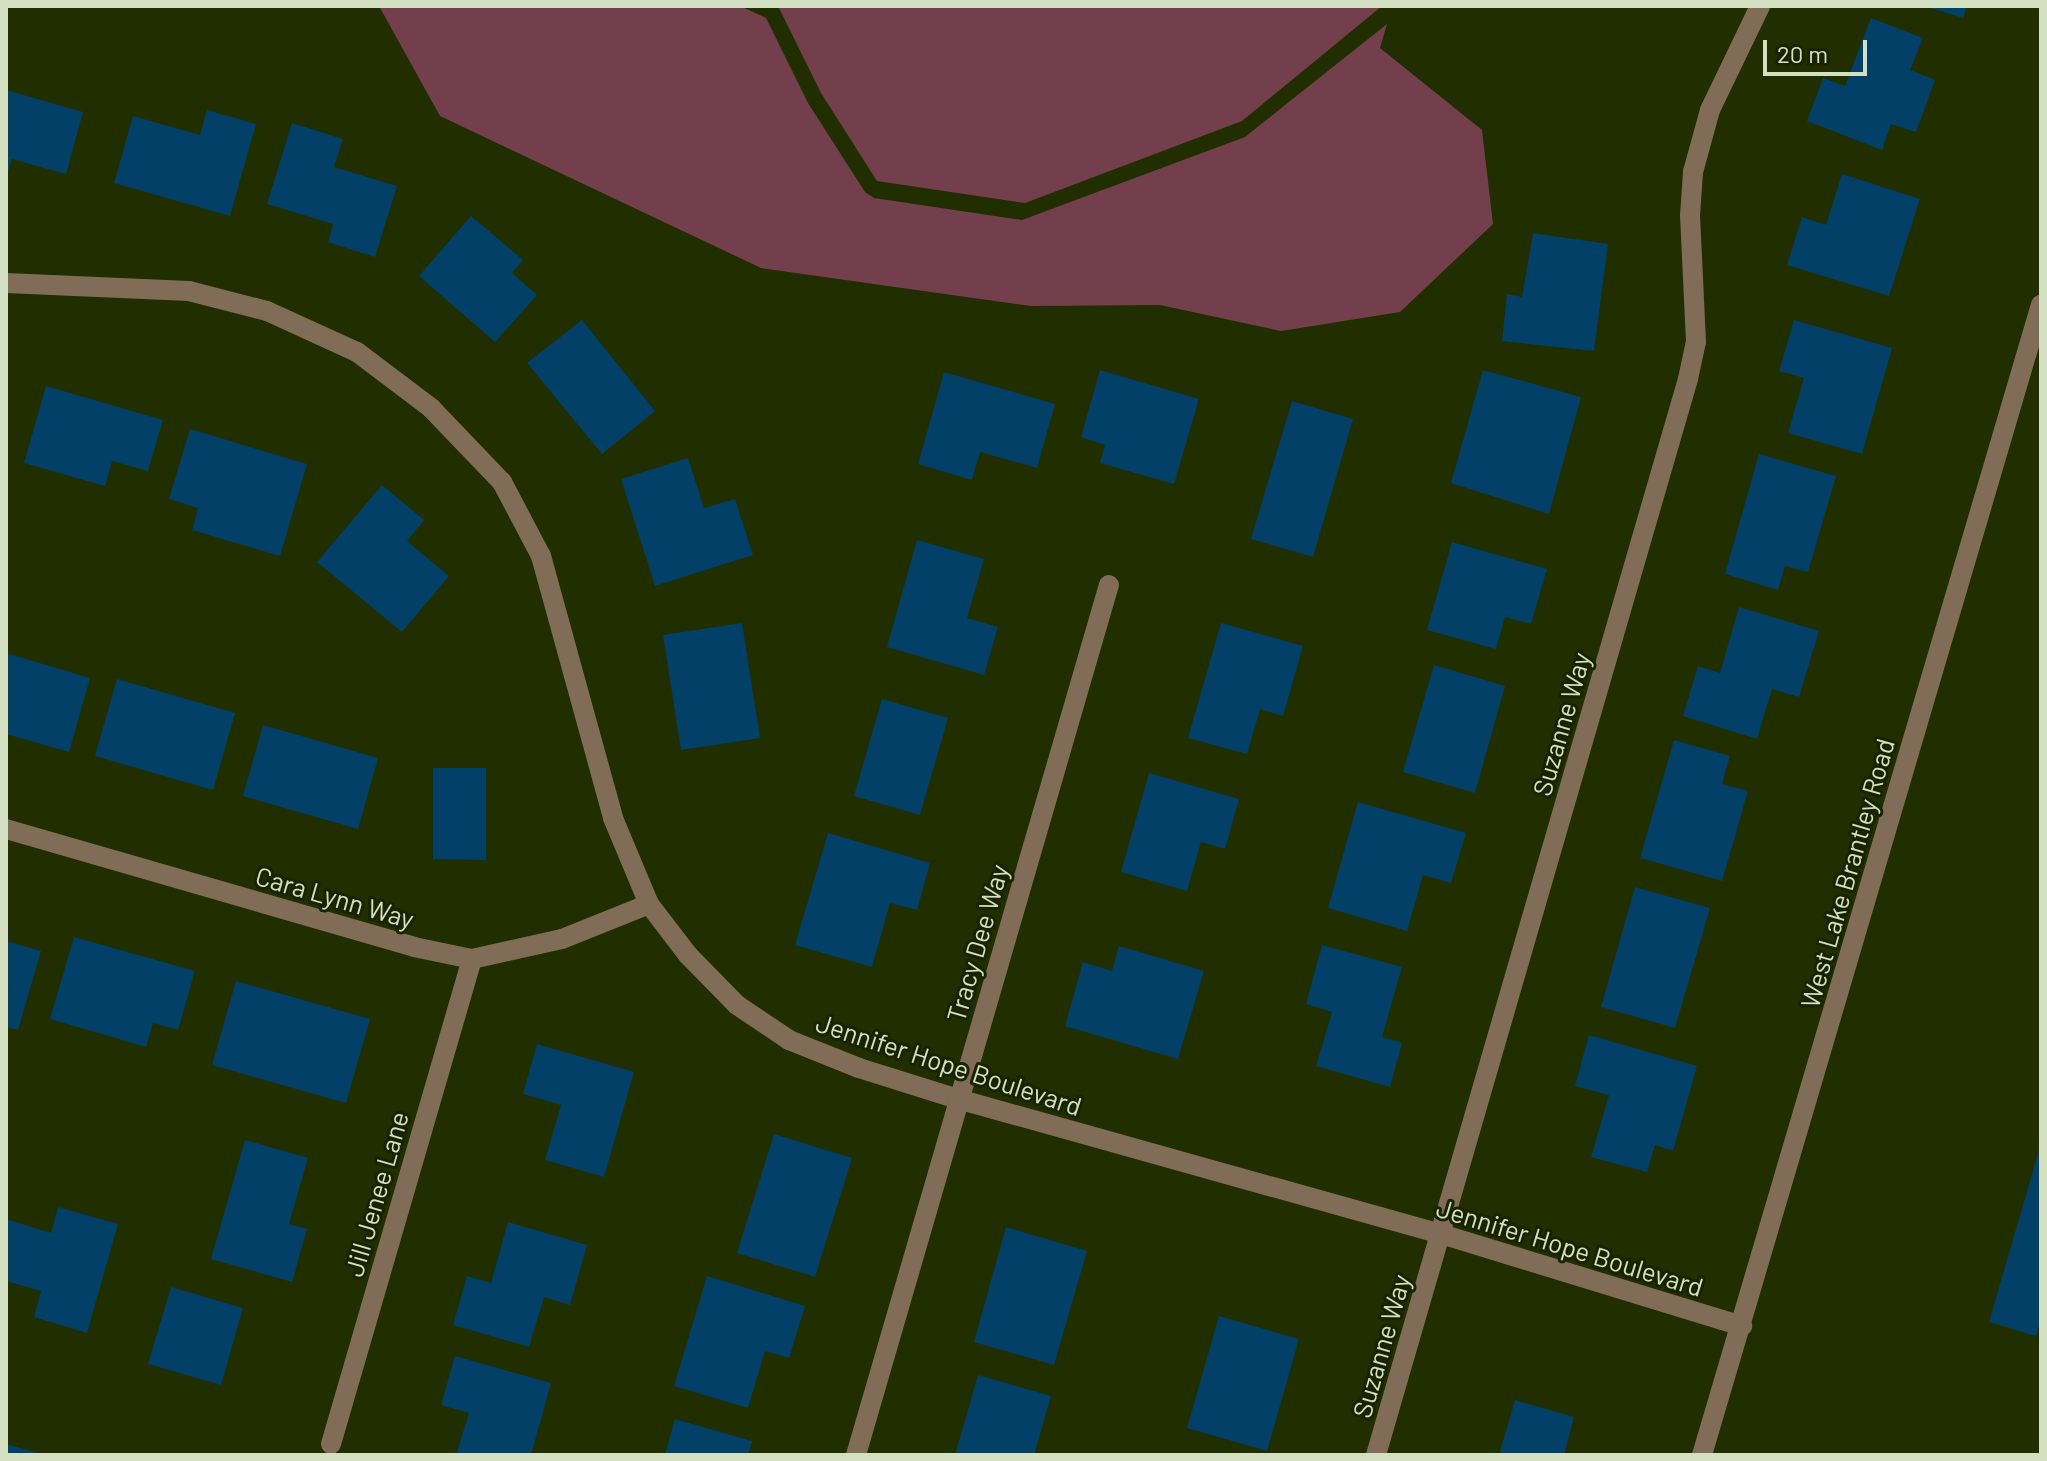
<!DOCTYPE html>
<html>
<head>
<meta charset="utf-8">
<style>
	body { margin:0 }
	#map { position:relative; width:2047px; height:1461px; overflow:hidden; background:#202e00; font-family:Barlow,sans-serif }
	div>[style] { position:absolute }
	[style*='--x'] { left:calc(var(--x)*1px); top:calc(var(--y)*1px); width:calc(var(--w)*1px); rotate:calc(var(--a)*1deg) }
	.green>* { inset:0; background:#743f4c }
	.building>* { inset:0; background:#024068 }
	.minor>* { height:20px; margin:-10px; padding:0 10px; transform-origin:10px; border-radius:10px; background:#816c58 }
	span { translate:-50% -50%; white-space:nowrap; text-align:center; line-height:1.15; -webkit-text-stroke:6px #192304; paint-order:stroke }
	.street-label { font-size:26px; color:#d3e0c1 }
	.frame { position:absolute; inset:0; border:8px solid #d3e0c1; pointer-events:none }
	.scale { position:absolute; left:1763px; top:40px; width:104px; height:36px; box-sizing:border-box; border:4px solid #d3e0c1; border-top:0; padding-left:10px; font-size:24px; line-height:28px; white-space:nowrap; color:#d3e0c1; -webkit-text-stroke:6px #192304; paint-order:stroke }
</style>
</head>
<body>
<div id="map">
	<div class="green">
		<i style="clip-path:polygon(379px 6px,740px 6px,766px 18px,808px 103px,865px 192px,874px 198px,1022px 220px,1245px 137px,1387px 24px,1380px 48px,1482px 130px,1493px 224px,1400px 312px,1281px 331px,1160px 305px,1031px 306px,761px 268px,440px 116px)"></i>
		<i style="clip-path:polygon(778px 6px,1382px 6px,1242px 121px,1025px 203px,877px 181px,821px 93px)"></i>
	</div>
	<div class="building">
		<i style="clip-path:polygon(1924px 6px,1967px 6px,1963px 18px)"></i>
		<i style="clip-path:polygon(1871px 18px,1923px 38px,1910px 70px,1935px 80px,1916px 132px,1891px 124px,1882px 150px,1807px 121px,1823px 78px,1845px 86px)"></i>
		<i style="clip-path:polygon(6px 90px,83px 112px,66px 174px,12px 159px,6px 179px)"></i>
		<i style="clip-path:polygon(207px 110px,256px 124px,230px 216px,114px 183px,133px 116px,200px 135px)"></i>
		<i style="clip-path:polygon(292px 123px,343px 139px,334px 167px,397px 186px,375px 257px,328px 242px,333px 224px,267px 204px)"></i>
		<i style="clip-path:polygon(1842px 174px,1920px 199px,1889px 296px,1787px 265px,1802px 217px,1826px 225px)"></i>
		<i style="clip-path:polygon(471px 216px,523px 260px,512px 273px,537px 295px,495px 342px,419px 276px)"></i>
		<i style="clip-path:polygon(1533px 233px,1608px 244px,1594px 351px,1502px 341px,1507px 294px,1522px 297px)"></i>
		<i style="clip-path:polygon(582px 320px,655px 411px,602px 454px,527px 363px)"></i>
		<i style="clip-path:polygon(1794px 320px,1892px 348px,1862px 454px,1788px 433px,1804px 378px,1779px 371px)"></i>
		<i style="clip-path:polygon(1100px 370px,1199px 399px,1174px 484px,1100px 463px,1105px 445px,1081px 437px)"></i>
		<i style="clip-path:polygon(1483px 370px,1581px 397px,1549px 514px,1451px 483px)"></i>
		<i style="clip-path:polygon(944px 372px,1055px 404px,1037px 468px,980px 452px,972px 480px,918px 464px)"></i>
		<i style="clip-path:polygon(46px 386px,163px 420px,148px 471px,112px 461px,105px 486px,24px 463px)"></i>
		<i style="clip-path:polygon(1292px 401px,1353px 419px,1313px 557px,1251px 539px)"></i>
		<i style="clip-path:polygon(190px 429px,307px 464px,280px 556px,192px 530px,198px 508px,169px 499px)"></i>
		<i style="clip-path:polygon(1759px 454px,1836px 476px,1808px 572px,1785px 566px,1778px 590px,1725px 574px)"></i>
		<i style="clip-path:polygon(688px 458px,704px 508px,735px 499px,753px 555px,655px 586px,621px 479px)"></i>
		<i style="clip-path:polygon(382px 485px,424px 520px,407px 541px,449px 576px,402px 632px,317px 562px)"></i>
		<i style="clip-path:polygon(917px 540px,984px 559px,967px 618px,998px 627px,984px 675px,887px 647px)"></i>
		<i style="clip-path:polygon(1452px 542px,1547px 569px,1531px 624px,1505px 617px,1496px 649px,1427px 630px)"></i>
		<i style="clip-path:polygon(1739px 607px,1819px 631px,1799px 697px,1772px 689px,1757px 739px,1683px 716px,1698px 666px,1720px 673px)"></i>
		<i style="clip-path:polygon(742px 623px,760px 738px,681px 750px,663px 635px)"></i>
		<i style="clip-path:polygon(1221px 623px,1303px 646px,1283px 716px,1260px 709px,1247px 754px,1188px 738px)"></i>
		<i style="clip-path:polygon(6px 653px,90px 678px,69px 752px,6px 734px)"></i>
		<i style="clip-path:polygon(1434px 665px,1505px 686px,1475px 793px,1403px 772px)"></i>
		<i style="clip-path:polygon(117px 679px,235px 713px,213px 790px,95px 756px)"></i>
		<i style="clip-path:polygon(882px 699px,948px 718px,920px 815px,854px 796px)"></i>
		<i style="clip-path:polygon(263px 725px,378px 758px,358px 829px,243px 796px)"></i>
		<i style="clip-path:polygon(1674px 740px,1730px 756px,1722px 784px,1748px 791px,1722px 881px,1640px 858px)"></i>
		<i style="clip-path:polygon(433px 768px,486px 768px,486px 860px,433px 859px)"></i>
		<i style="clip-path:polygon(1149px 773px,1239px 799px,1225px 849px,1201px 842px,1187px 891px,1121px 872px)"></i>
		<i style="clip-path:polygon(1358px 802px,1466px 833px,1451px 883px,1423px 875px,1407px 931px,1328px 908px)"></i>
		<i style="clip-path:polygon(828px 833px,930px 863px,917px 910px,890px 903px,872px 967px,795px 945px)"></i>
		<i style="clip-path:polygon(1635px 887px,1710px 908px,1675px 1028px,1601px 1007px)"></i>
		<i style="clip-path:polygon(74px 937px,195px 971px,178px 1030px,153px 1023px,146px 1047px,50px 1019px)"></i>
		<i style="clip-path:polygon(6px 941px,41px 951px,18px 1030px,6px 1027px)"></i>
		<i style="clip-path:polygon(1322px 945px,1402px 967px,1382px 1037px,1402px 1043px,1390px 1087px,1316px 1066px,1332px 1012px,1306px 1004px)"></i>
		<i style="clip-path:polygon(1119px 946px,1204px 971px,1178px 1059px,1065px 1026px,1083px 962px,1112px 971px)"></i>
		<i style="clip-path:polygon(236px 981px,370px 1019px,346px 1103px,212px 1065px)"></i>
		<i style="clip-path:polygon(1589px 1035px,1697px 1066px,1673px 1151px,1655px 1145px,1647px 1172px,1591px 1157px,1609px 1095px,1575px 1086px)"></i>
		<i style="clip-path:polygon(537px 1044px,634px 1072px,604px 1177px,545px 1160px,561px 1105px,523px 1094px)"></i>
		<i style="clip-path:polygon(774px 1134px,852px 1158px,815px 1277px,737px 1253px)"></i>
		<i style="clip-path:polygon(245px 1140px,308px 1158px,289px 1224px,307px 1229px,292px 1282px,211px 1259px)"></i>
		<i style="clip-path:polygon(2040px 1147px,2041px 1318px,2036px 1336px,1989px 1322px)"></i>
		<i style="clip-path:polygon(58px 1207px,118px 1224px,87px 1333px,34px 1317px,41px 1291px,6px 1281px,6px 1219px,51px 1233px)"></i>
		<i style="clip-path:polygon(508px 1222px,587px 1245px,570px 1305px,544px 1297px,529px 1347px,453px 1325px,467px 1276px,491px 1283px)"></i>
		<i style="clip-path:polygon(1006px 1227px,1087px 1251px,1054px 1365px,974px 1342px)"></i>
		<i style="clip-path:polygon(707px 1276px,805px 1306px,789px 1358px,765px 1351px,748px 1408px,674px 1386px)"></i>
		<i style="clip-path:polygon(171px 1287px,243px 1308px,221px 1385px,148px 1364px)"></i>
		<i style="clip-path:polygon(1219px 1316px,1299px 1339px,1267px 1451px,1187px 1428px)"></i>
		<i style="clip-path:polygon(455px 1356px,551px 1383px,531px 1455px,456px 1455px,469px 1413px,441px 1405px)"></i>
		<i style="clip-path:polygon(978px 1375px,1051px 1396px,1034px 1455px,955px 1455px)"></i>
		<i style="clip-path:polygon(1515px 1400px,1574px 1417px,1564px 1455px,1499px 1455px)"></i>
		<i style="clip-path:polygon(675px 1419px,752px 1441px,748px 1455px,665px 1455px)"></i>
		<i style="clip-path:polygon(6px 1444px,42px 1454px,42px 1455px,6px 1455px)"></i>
	</div>
	<div class="minor">
		<i style="--x:6;--y:283;--w:183;--a:2.5"></i>
		<i style="--x:189;--y:291;--w:81;--a:14.4"></i>
		<i style="--x:267;--y:311;--w:99;--a:24.5"></i>
		<i style="--x:357;--y:352;--w:93;--a:37.1"></i>
		<i style="--x:431;--y:408;--w:103;--a:46.2"></i>
		<i style="--x:502;--y:482;--w:84;--a:62.2"></i>
		<i style="--x:541;--y:556;--w:272;--a:74.6"></i>
		<i style="--x:613;--y:818;--w:93;--a:67.3"></i>
		<i style="--x:649;--y:904;--w:64;--a:52.6"></i>
		<i style="--x:688;--y:955;--w:70;--a:45.6"></i>
		<i style="--x:737;--y:1005;--w:63;--a:33.9"></i>
		<i style="--x:789;--y:1040;--w:75;--a:21.8"></i>
		<i style="--x:859;--y:1068;--w:104;--a:17.4"></i>
		<i style="--x:958;--y:1099;--w:502;--a:15.62"></i>
		<i style="--x:1441;--y:1234;--w:315;--a:17"></i>
		<i style="--x:6;--y:829;--w:425;--a:16.1"></i>
		<i style="--x:414;--y:947;--w:59;--a:11.7"></i>
		<i style="--x:472;--y:959;--w:92;--a:-12.5"></i>
		<i style="--x:562;--y:939;--w:94;--a:-21.9"></i>
		<i style="--x:331;--y:1444;--w:505;--a:-73.79"></i>
		<i style="--x:856;--y:1455;--w:906;--a:-73.79"></i>
		<i style="--x:1376;--y:1455;--w:1120;--a:-73.83"></i>
		<i style="--x:1688;--y:379;--w:38;--a:-78"></i>
		<i style="--x:1696;--y:342;--w:126;--a:-92.7"></i>
		<i style="--x:1690;--y:216;--w:44;--a:-86.1"></i>
		<i style="--x:1693;--y:172;--w:64;--a:-74.7"></i>
		<i style="--x:1710;--y:110;--w:115;--a:-64.3"></i>
		<i style="--x:1702;--y:1455;--w:1199;--a:-73.58"></i>
	</div>
	<div class="street-label">
		<span style="left:1561px;top:724px;rotate:-74deg">Suzanne Way</span>
		<span style="left:1847px;top:873px;rotate:-74deg">West Lake Brantley Road</span>
		<span style="left:335px;top:897px;rotate:16deg">Cara Lynn Way</span>
		<span style="left:977px;top:943px;rotate:-74deg">Tracy Dee Way</span>
		<span style="left:949px;top:1064px;rotate:18deg">Jennifer Hope Boulevard</span>
		<span style="left:376px;top:1194px;rotate:-74deg">Jill Jenee Lane</span>
		<span style="left:1570px;top:1247px;rotate:17deg">Jennifer Hope Boulevard</span>
		<span style="left:1381px;top:1346px;rotate:-74deg">Suzanne Way</span>
	</div>
	<div class="frame"></div>
	<div class="scale">20 m</div>
</div>
</body>
</html>
